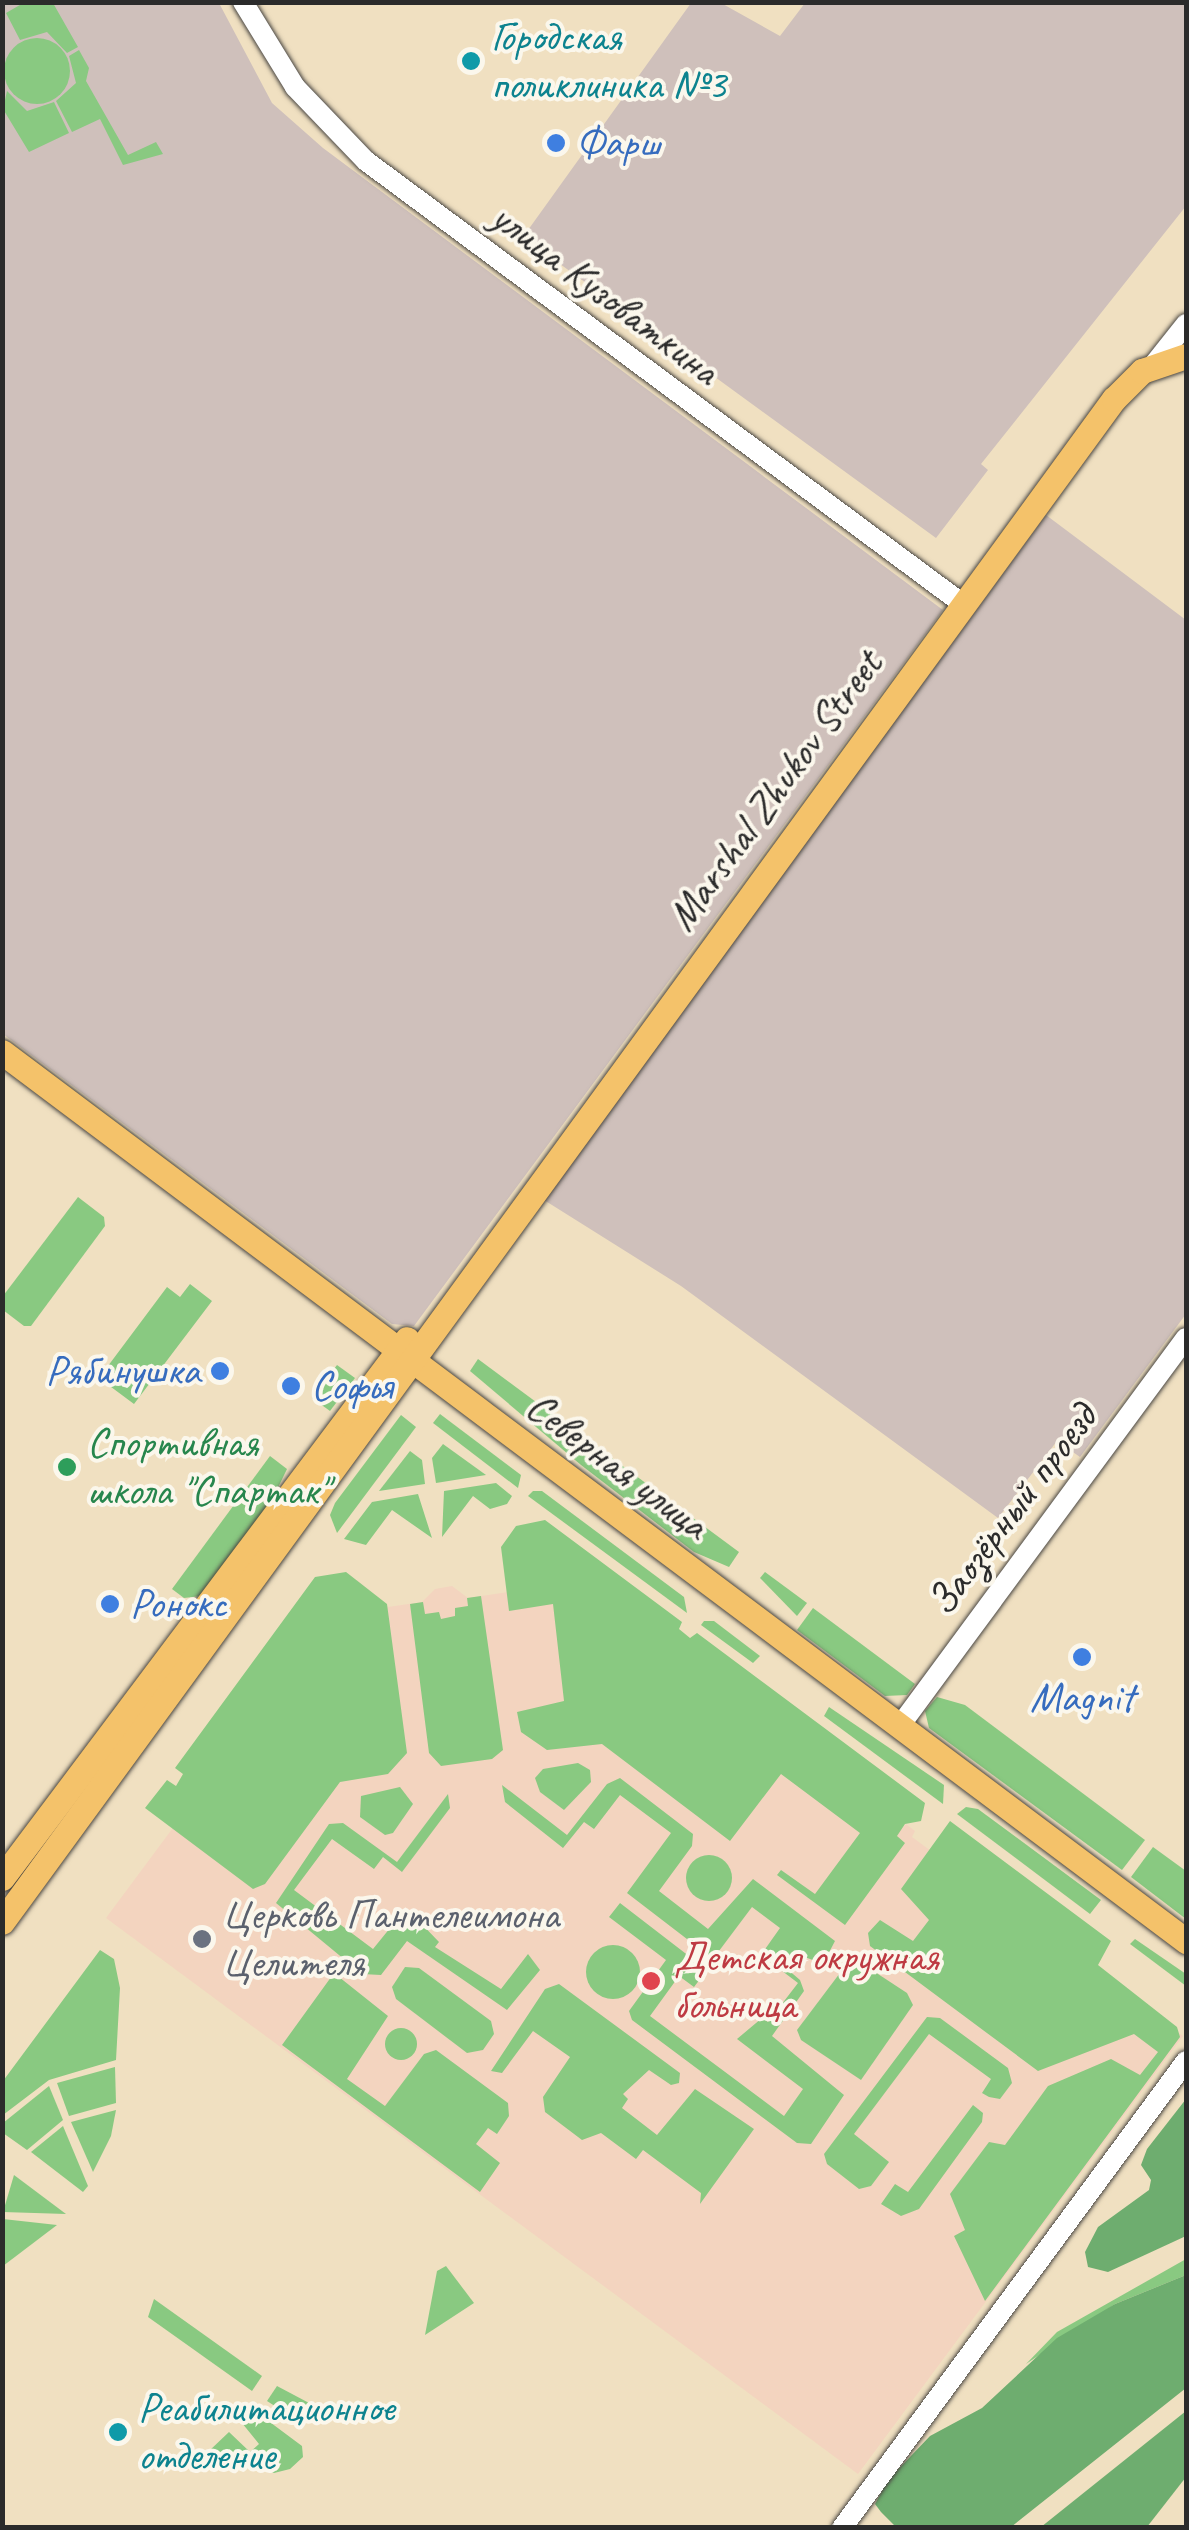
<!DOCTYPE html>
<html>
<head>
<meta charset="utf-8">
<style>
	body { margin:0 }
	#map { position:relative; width:1189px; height:2530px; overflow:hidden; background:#f0e0c1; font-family:Caveat,sans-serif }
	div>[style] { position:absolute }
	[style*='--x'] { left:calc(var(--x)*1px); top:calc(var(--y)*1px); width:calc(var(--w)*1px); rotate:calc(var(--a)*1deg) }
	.built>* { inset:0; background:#f3d4bf }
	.industrial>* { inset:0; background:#cfc0bb }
	.green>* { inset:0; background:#89c981 }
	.round { border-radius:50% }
	.forest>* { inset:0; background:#6ead6f }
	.roads { filter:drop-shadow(0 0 2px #494642) drop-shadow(0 0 2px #494642) }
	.minor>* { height:20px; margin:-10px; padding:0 10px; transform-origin:10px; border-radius:10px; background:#fff }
	.major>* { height:25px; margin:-12.5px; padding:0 12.5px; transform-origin:12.5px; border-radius:12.5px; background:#f4c26a }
	.dots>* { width:28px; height:28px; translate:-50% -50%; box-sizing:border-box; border:5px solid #fbf7ec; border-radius:50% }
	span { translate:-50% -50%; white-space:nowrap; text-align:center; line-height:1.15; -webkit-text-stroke:8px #fbf7ec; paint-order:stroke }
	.culture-label { font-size:42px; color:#0d838f }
	.left { translate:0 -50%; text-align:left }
	.shop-label { font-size:42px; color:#366cbe }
	.right { translate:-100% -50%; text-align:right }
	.street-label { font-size:42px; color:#2b2b2b }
	.leisure-label { font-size:42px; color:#27864d }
	.worship-label { font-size:42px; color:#5b616d }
	.health-label { font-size:42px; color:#be3a42 }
	.frame { position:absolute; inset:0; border:5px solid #2b2b2b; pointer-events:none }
</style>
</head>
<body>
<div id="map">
	<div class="built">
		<i style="clip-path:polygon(544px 1562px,902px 1829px,906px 1824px,915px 1831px,912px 1837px,1183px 2036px,858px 2474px,106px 1918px,357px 1580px,388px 1607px,422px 1602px,435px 1589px,452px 1586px,468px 1598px,522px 1590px)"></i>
	</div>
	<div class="industrial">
		<i style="clip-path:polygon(2px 3px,219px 3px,272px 103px,323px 148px,943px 610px,414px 1326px,392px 1324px,3px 1034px)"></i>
		<i style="clip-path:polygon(691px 3px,721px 3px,780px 36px,805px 3px,1186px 3px,1186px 206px,981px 464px,988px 470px,936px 538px,523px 237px)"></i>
		<i style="clip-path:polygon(1046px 515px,1186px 620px,1186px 1314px,1080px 1457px,1057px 1441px,998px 1518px,681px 1286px,544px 1200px)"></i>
	</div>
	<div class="green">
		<i style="clip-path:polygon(25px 2px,53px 3px,78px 47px,67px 53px,47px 32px,20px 40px,6px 13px)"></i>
		<i class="round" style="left:4px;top:38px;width:66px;height:66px"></i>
		<i style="clip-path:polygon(79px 50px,89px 68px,86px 81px,128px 155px,156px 142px,163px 154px,123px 165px,100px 119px,72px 132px,56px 101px,76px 83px,69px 56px)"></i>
		<i style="clip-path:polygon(7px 91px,27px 111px,54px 102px,69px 133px,29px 152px,3px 109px)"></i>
		<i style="clip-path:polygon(78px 1197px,104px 1217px,105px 1226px,31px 1326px,24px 1326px,3px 1310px,3px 1296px)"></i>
		<i style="clip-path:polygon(190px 1284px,212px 1301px,134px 1404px,99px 1378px,167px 1287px,180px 1297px)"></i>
		<i style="clip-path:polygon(478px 1359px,739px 1552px,729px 1567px,694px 1552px,581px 1465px,470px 1371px)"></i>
		<i style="clip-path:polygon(337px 1365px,355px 1378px,330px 1411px,312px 1398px)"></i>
		<i style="clip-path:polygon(440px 1414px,521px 1475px,518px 1488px,433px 1423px)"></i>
		<i style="clip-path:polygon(401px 1415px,416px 1427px,337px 1533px,330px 1515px,335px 1503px)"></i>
		<i style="clip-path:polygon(443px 1444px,486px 1475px,436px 1483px,432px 1458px)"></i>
		<i style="clip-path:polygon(410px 1451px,422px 1460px,425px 1484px,379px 1491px)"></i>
		<i style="clip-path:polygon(270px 1456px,287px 1469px,272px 1500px,201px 1596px,184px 1598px,172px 1589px)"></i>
		<i style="clip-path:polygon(496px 1483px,512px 1496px,507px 1504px,490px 1509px,473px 1496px,442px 1537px,444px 1491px)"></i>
		<i style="clip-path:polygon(533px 1491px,542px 1491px,684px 1597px,687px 1613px,528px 1496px)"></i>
		<i style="clip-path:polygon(418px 1494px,432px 1538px,392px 1510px,366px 1545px,344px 1539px,372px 1502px)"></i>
		<i style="clip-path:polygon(545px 1520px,682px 1622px,679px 1629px,690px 1638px,697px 1633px,925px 1803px,921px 1821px,905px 1824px,897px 1836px,905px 1843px,845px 1925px,777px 1875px,781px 1870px,815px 1894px,860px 1833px,781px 1774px,730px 1841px,602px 1744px,547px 1750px,521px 1732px,517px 1712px,564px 1701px,553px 1604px,509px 1611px,501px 1547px,516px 1526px)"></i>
		<i style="clip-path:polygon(346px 1572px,387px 1604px,407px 1753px,388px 1774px,340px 1782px,265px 1884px,253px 1889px,145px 1808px,167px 1780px,176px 1786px,183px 1774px,175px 1768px,315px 1577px)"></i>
		<i style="clip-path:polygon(765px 1572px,807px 1603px,797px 1616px,760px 1578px)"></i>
		<i style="clip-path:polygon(481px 1596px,503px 1750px,492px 1759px,441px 1766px,429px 1753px,410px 1604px,423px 1602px,425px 1614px,439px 1612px,441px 1619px,455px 1616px,455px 1608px,468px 1606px,467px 1598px)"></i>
		<i style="clip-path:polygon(813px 1608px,915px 1684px,907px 1695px,885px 1696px,797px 1630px)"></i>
		<i style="clip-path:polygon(704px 1621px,714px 1621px,760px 1656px,753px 1663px,701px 1625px)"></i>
		<i style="clip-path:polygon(937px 1697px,965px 1705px,1145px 1840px,1122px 1870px,929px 1728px,925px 1711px)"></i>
		<i style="clip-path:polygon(829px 1707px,944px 1785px,943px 1804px,824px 1716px)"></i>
		<i style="clip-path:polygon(578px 1763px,590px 1770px,591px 1782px,564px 1810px,540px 1792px,535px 1778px,543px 1769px)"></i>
		<i style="clip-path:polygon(620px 1778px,693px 1834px,692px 1846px,659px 1891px,708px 1929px,753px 1879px,835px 1941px,823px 1964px,797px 1954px,786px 1968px,800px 1980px,804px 1991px,772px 2036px,844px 2095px,811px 2144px,797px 2143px,632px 2020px,629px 2011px,666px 1960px,609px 1917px,620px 1903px,707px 1970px,694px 1987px,679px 1976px,650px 2016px,784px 2116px,803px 2089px,737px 2039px,762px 2018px,768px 2022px,798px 1983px,761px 1955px,780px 1928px,752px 1907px,713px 1959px,627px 1893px,671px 1833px,620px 1795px,594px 1829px,584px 1822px,563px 1848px,505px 1802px,502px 1785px,567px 1835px,607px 1784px)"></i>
		<i style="clip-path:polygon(400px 1787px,413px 1804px,393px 1833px,385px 1835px,360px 1817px,361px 1796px)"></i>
		<i style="clip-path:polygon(448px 1794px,450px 1808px,402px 1872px,383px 1857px,374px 1869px,332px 1839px,294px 1890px,373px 1949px,399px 1917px,413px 1915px,439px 1942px,435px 1947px,501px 1989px,528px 1954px,540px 1970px,507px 2010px,407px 1941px,381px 1975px,362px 1974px,276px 1903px,329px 1824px,343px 1823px,397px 1862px)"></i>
		<i style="clip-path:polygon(966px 1807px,978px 1809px,1101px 1900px,1090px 1914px,957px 1814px)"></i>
		<i style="clip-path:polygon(950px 1821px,1111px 1941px,1098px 1965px,1177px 2027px,1180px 2037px,985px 2301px,954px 2236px,965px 2230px,950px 2194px,989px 2142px,1005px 2145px,1048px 2086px,1111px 2059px,1140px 2075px,1158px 2052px,1134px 2034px,1038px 2071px,870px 1946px,868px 1933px,880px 1920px,913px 1941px,929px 1920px,901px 1889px)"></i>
		<i style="clip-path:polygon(1153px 1847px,1186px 1871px,1186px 1919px,1131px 1877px)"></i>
		<i class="round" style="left:686px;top:1855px;width:46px;height:46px"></i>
		<i style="clip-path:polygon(1135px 1939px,1186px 1974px,1186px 1986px,1130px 1944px)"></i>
		<i class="round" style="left:586px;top:1945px;width:54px;height:54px"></i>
		<i style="clip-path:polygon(100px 1950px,114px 1959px,120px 1988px,116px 2060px,49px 2080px,3px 2115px,3px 2081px)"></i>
		<i style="clip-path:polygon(852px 1957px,907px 1993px,913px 2005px,861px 2080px,801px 2040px,797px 2030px)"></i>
		<i style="clip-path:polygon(405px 1967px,419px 1968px,491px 2021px,494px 2034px,483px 2050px,467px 2053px,396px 1999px,392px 1987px)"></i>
		<i style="clip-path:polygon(334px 1973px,388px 2016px,347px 2079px,385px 2106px,424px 2054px,436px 2050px,508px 2103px,509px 2116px,497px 2134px,488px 2128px,476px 2144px,500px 2163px,480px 2192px,282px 2045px)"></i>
		<i style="clip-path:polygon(559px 1984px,680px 2073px,679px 2083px,671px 2085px,649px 2070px,623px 2094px,628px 2099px,622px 2108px,657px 2135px,695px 2089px,754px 2129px,700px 2204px,701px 2193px,643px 2150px,636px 2159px,601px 2133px,582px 2140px,545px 2112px,543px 2097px,570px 2057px,533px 2031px,502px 2073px,491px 2071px,545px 1989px)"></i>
		<i style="clip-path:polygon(927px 2017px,940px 2018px,1008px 2068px,1012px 2083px,1000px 2099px,989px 2097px,982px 2093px,991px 2079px,929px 2034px,854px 2134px,889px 2162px,871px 2186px,859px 2189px,827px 2164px,824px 2154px)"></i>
		<i class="round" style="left:385px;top:2028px;width:32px;height:32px"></i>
		<i style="clip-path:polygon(115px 2067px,116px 2103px,69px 2116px,57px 2083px)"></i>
		<i style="clip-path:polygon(49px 2086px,63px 2120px,27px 2150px,3px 2133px,3px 2123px)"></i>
		<i style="clip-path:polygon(973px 2105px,983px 2113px,982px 2122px,919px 2209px,901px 2216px,881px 2204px,895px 2184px,908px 2192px)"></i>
		<i style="clip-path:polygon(116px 2110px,111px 2136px,93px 2172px,71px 2122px)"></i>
		<i style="clip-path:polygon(63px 2126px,88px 2186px,83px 2192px,31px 2152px)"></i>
		<i style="clip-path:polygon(14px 2175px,66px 2214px,3px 2212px)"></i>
		<i style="clip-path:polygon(3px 2219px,57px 2225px,3px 2266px)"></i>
		<i style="clip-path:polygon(1186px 2259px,1186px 2275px,1115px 2304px,1026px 2364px,1057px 2332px)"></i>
		<i style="clip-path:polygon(446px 2266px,474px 2303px,425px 2335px,437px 2271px)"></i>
		<i style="clip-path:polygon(154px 2299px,262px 2376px,252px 2391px,148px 2317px)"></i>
		<i style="clip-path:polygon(277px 2386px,311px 2404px,303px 2416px,292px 2417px,267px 2401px)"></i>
		<i style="clip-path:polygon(255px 2411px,302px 2446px,303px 2457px,290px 2469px,274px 2473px,209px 2451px,229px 2432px,250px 2452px,259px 2444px,242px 2423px)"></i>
	</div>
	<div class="forest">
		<i style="clip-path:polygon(1186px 2099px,1186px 2236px,1108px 2272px,1088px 2267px,1085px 2252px,1098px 2227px,1149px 2190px,1151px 2180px,1141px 2165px,1147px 2149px)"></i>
		<i style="clip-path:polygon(1186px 2275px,1186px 2388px,1011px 2527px,896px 2527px,881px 2512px,875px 2504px,888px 2480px,930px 2436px,982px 2408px,1057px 2338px,1115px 2304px)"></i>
		<i style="clip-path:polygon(1186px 2411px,1186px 2477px,1147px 2527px,1041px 2527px)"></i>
	</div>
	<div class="roads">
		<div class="minor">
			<i style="--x:243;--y:2;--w:100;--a:58.5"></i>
			<i style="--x:295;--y:87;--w:103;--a:46.2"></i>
			<i style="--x:366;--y:161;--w:745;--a:36.59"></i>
			<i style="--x:1155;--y:363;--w:50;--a:-51.5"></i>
			<i style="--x:899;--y:1727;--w:483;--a:-53.6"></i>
			<i style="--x:842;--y:2528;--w:580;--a:-53.62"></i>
		</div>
		<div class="major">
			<i style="--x:2;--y:1052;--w:1481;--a:36.9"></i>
			<i style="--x:2;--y:1878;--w:674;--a:-53.08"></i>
			<i style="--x:2;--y:1922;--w:1886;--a:-53.87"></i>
			<i style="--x:1114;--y:399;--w:40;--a:-45"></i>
			<i style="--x:1142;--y:371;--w:46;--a:-18.8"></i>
		</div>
	</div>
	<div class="dots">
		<i style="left:471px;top:61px;background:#0f9aa8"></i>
		<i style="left:556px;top:143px;background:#3f7fe0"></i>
		<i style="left:220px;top:1371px;background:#3f7fe0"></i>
		<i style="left:291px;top:1386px;background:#3f7fe0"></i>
		<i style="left:67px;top:1467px;background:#2e9e5b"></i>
		<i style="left:110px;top:1604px;background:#3f7fe0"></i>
		<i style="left:1082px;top:1657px;background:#3f7fe0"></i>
		<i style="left:202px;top:1939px;background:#6b7280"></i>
		<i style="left:651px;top:1981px;background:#e0444e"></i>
		<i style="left:118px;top:2432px;background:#0f9aa8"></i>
	</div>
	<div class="culture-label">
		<span class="left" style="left:491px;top:61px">Городская<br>поликлиника №3</span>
		<span class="left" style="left:138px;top:2432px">Реабилитационное<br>отделение</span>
	</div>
	<div class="shop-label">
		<span class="left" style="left:576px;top:143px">Фарш</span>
		<span class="right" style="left:200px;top:1371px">Рябинушка</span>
		<span class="left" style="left:311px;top:1386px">Софья</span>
		<span class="left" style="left:130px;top:1604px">Ронокс</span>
		<span style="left:1082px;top:1698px">Magnit</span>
	</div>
	<div class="street-label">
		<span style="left:605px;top:294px;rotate:37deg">улица Кузоваткина</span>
		<span style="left:775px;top:791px;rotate:-54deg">Marshal Zhukov Street</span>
		<span style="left:617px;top:1466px;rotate:37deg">Северная улица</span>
		<span style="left:1012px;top:1510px;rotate:-53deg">Заозёрный проезд</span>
	</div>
	<div class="leisure-label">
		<span class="left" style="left:87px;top:1467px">Спортивная<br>школа "Спартак"</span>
	</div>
	<div class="worship-label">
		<span class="left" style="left:222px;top:1939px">Церковь Пантелеимона<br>Целителя</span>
	</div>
	<div class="health-label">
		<span class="left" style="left:674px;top:1981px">Детская окружная<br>больница</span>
	</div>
	<div class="frame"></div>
</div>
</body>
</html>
